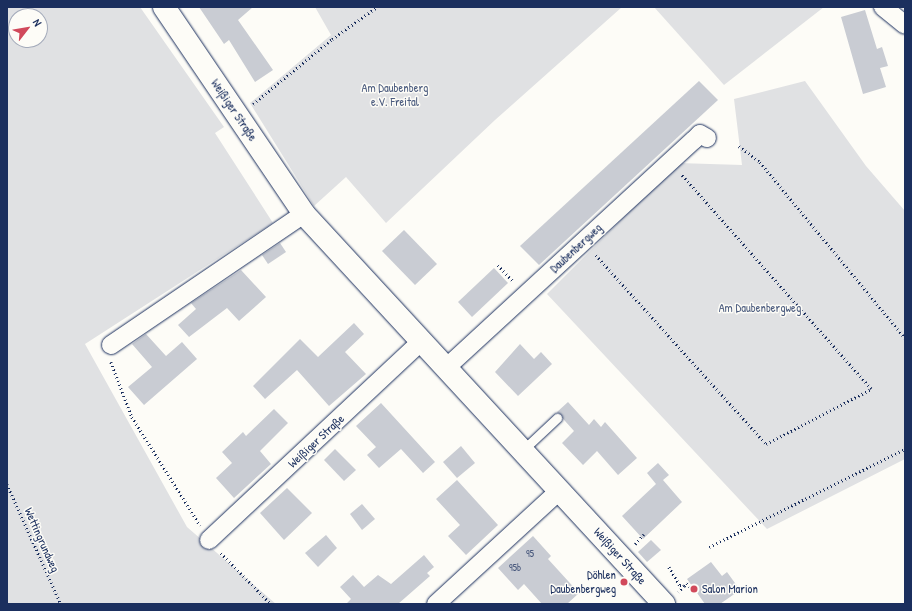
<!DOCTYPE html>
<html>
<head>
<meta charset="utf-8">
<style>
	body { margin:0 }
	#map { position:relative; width:912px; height:611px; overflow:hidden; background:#fdfcf7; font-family:"Patrick Hand",sans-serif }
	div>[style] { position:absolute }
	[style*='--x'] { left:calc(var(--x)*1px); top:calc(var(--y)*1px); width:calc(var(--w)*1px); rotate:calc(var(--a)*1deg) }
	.green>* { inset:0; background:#e0e1e3 }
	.building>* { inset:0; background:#c9ccd3 }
	.path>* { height:2.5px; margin-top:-1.25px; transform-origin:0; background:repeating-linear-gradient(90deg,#1b2f5e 0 1px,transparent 0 4px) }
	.roads { filter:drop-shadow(0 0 1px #1b2f5e) drop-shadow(0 0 1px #1b2f5e) }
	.service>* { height:9px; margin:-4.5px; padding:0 4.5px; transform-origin:4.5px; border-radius:4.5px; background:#fdfcf7 }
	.minor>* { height:18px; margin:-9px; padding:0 9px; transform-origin:9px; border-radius:9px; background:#fdfcf7 }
	.tertiary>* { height:22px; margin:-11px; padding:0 11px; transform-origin:11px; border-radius:11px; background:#fdfcf7 }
	.dots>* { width:11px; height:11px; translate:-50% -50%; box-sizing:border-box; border:2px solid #fdfcf7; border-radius:50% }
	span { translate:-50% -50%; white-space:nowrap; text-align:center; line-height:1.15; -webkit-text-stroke:3px #fdfcf7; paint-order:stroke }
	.number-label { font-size:10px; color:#46567b }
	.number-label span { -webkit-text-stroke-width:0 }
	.park-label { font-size:12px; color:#4c5c7f }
	.street-label { font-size:12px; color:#1b2f5e }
	.poi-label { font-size:12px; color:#1b2f5e }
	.right { translate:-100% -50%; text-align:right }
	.left { translate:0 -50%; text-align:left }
	.frame { position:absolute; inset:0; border:8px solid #1b2f5e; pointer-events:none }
	.north { position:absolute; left:8px; top:8px; width:40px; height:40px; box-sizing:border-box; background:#fdfcf7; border:1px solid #a3aaba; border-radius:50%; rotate:59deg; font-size:11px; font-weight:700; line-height:16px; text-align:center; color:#1b2f5e }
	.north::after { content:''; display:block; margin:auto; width:14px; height:18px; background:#d1495b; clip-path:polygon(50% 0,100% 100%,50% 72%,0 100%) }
</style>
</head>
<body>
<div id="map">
	<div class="green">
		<i style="clip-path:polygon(evenodd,7px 7px,140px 7px,224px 127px,215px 133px,273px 223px,85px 344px,187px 527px,276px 604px,7px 604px,7px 7px,16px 16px,40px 16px,40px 40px,16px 40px,16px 16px)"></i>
		<i style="clip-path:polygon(315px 7px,622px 7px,495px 120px,386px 223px,346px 177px,314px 206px,250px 103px,331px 35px)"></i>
		<i style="clip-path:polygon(654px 7px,824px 7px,724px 85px)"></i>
		<i style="clip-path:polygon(805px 81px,866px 166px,905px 211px,905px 459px,767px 529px,547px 294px,678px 163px,742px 165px,734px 99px)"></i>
	</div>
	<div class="building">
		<i style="clip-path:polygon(199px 7px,253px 7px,238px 20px,273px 70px,255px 82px,229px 40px,224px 44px)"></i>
		<i style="clip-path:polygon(865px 10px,877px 49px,882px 47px,888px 66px,880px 68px,886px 87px,863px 94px,841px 17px)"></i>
		<i style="clip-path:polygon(699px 81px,718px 100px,539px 265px,520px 246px)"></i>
		<i style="clip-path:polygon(404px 230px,437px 264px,415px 285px,382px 251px)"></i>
		<i style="clip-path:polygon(280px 243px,286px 252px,268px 264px,262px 255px)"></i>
		<i style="clip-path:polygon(494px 268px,508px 283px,472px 317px,458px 302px)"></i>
		<i style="clip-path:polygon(241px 270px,266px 297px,239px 321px,227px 308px,189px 337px,178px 325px,196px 309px,191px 303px)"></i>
		<i style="clip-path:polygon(354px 323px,364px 334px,345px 352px,366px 374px,329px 406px,297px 370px,265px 399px,253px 386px,300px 339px,318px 357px)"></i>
		<i style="clip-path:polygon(146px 334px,166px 356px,182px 342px,197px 359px,144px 405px,128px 387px,152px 367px,132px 344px)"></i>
		<i style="clip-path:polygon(520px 344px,534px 359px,541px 352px,552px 364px,518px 396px,495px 372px)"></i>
		<i style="clip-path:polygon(568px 402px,589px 425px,594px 419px,601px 427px,605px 422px,637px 458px,618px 475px,597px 451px,583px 465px,562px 443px,574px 431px,557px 412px)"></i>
		<i style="clip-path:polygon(381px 403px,435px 462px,423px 473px,401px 449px,379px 468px,367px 455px,376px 447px,356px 426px)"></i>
		<i style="clip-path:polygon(274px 409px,288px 423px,260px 451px,271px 464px,234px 498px,216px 478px,232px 463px,222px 452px,243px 432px,246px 436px)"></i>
		<i style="clip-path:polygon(461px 446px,475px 463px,457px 478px,443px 462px)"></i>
		<i style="clip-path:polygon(335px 449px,356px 470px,344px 481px,324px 460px)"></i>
		<i style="clip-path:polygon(658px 463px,669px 475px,663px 480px,682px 502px,643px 539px,622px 516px,656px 484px,647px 473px)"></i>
		<i style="clip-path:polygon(457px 480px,498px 525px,466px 555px,448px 536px,460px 525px,436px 499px)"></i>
		<i style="clip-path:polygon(287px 488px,312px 513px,284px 540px,260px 513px)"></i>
		<i style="clip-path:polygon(362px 504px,375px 519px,362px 530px,350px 514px)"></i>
		<i style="clip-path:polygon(326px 535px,337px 548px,318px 567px,305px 553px)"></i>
		<i style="clip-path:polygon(533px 536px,551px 556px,548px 559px,579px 593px,567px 604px,542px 604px,524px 584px,518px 590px,498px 568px)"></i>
		<i style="clip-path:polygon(651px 540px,661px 550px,647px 562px,638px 552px)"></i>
		<i style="clip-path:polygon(424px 555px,434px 567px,427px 573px,430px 576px,398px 604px,346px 604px,351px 599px,340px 587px,353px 575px,364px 587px,378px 575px,391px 584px)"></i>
		<i style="clip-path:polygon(711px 562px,722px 576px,727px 572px,740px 590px,720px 604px,705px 604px,687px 579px)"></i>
	</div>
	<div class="path">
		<i style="--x:253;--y:104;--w:102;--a:-39.4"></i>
		<i style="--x:332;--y:39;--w:55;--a:-35.4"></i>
		<i style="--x:739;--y:146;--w:26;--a:37"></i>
		<i style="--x:760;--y:162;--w:228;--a:50.5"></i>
		<i style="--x:596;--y:255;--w:254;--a:48"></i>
		<i style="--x:766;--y:444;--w:119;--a:-27.6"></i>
		<i style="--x:871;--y:389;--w:286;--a:-131.5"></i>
		<i style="--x:498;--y:265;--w:23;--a:47"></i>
		<i style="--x:111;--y:362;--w:59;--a:69.1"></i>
		<i style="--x:132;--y:417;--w:128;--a:57.8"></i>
		<i style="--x:7;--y:484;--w:132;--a:65.8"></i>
		<i style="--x:635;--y:544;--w:13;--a:-48"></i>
		<i style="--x:709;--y:547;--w:219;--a:-26.6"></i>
		<i style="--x:221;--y:553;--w:71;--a:45.6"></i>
		<i style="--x:669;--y:567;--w:21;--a:59"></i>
		<i style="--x:680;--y:585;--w:4;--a:14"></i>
		<i style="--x:684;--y:586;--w:8;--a:130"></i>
		<i style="--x:684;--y:586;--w:4;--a:-45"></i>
		<i style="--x:687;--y:583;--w:10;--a:53"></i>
	</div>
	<div class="roads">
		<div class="service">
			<i style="--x:523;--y:450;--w:47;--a:-43.3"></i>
		</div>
		<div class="minor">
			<i style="--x:883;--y:7;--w:28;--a:39"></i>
			<i style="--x:111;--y:345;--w:233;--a:-34.2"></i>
			<i style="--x:447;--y:367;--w:335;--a:-42.6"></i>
			<i style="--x:694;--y:140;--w:8;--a:-45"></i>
			<i style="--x:700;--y:134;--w:8;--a:30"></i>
			<i style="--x:209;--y:540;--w:291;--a:-43.1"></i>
			<i style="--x:436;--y:604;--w:168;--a:-42.6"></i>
		</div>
		<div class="tertiary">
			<i style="--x:164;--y:7;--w:250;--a:55.9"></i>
			<i style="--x:304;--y:214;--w:531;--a:47.29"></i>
		</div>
	</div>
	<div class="dots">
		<i style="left:624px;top:582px;background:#d1495b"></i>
		<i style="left:694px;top:589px;background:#d1495b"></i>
	</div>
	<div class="number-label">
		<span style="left:530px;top:554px">95</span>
		<span style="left:515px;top:568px">95b</span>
	</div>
	<div class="park-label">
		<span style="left:395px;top:95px">Am Daubenberg<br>e.V. Freital</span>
		<span style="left:760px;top:308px">Am Daubenbergweg</span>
	</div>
	<div class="street-label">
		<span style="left:234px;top:110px;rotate:56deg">Weißiger Straße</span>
		<span style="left:576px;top:248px;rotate:-43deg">Daubenbergweg</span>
		<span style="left:316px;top:441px;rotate:-43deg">Weißiger Straße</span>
		<span style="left:42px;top:540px;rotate:66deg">Wettingrundweg</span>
		<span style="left:620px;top:556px;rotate:48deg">Weißiger Straße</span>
	</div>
	<div class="poi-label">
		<span class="right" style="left:616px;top:582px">Döhlen<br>Daubenbergweg</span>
		<span class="left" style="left:702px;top:589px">Salon Marion</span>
	</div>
	<div class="frame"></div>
	<div class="north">N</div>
</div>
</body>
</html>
